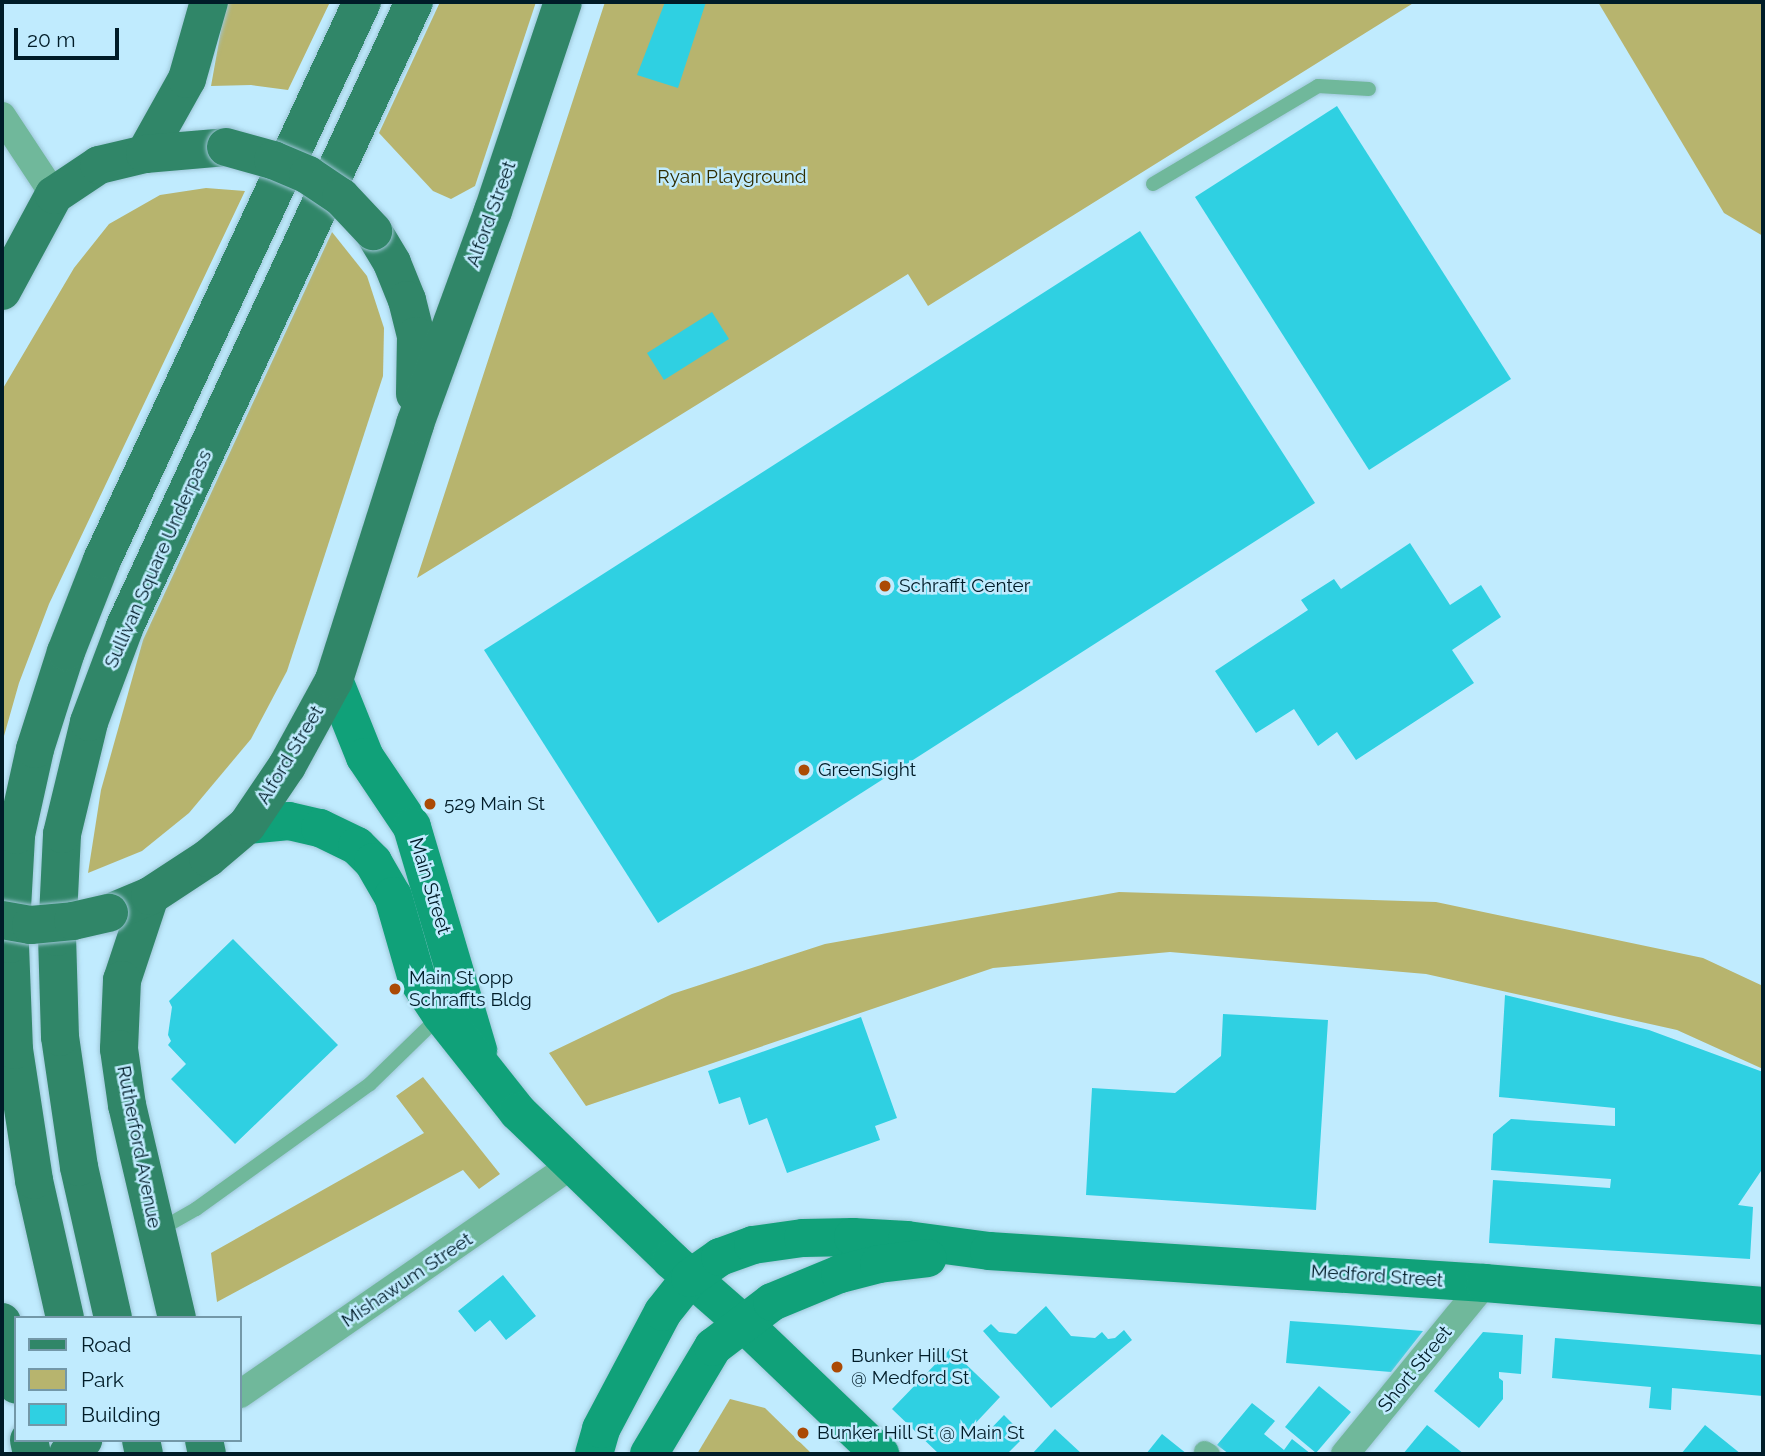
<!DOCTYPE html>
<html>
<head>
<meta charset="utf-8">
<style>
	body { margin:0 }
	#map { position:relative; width:1765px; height:1456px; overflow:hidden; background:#c0ebfe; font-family:Raleway,sans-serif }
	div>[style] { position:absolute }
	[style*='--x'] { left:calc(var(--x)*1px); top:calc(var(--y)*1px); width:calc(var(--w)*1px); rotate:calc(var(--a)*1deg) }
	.green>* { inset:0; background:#b7b46e }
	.building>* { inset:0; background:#2fd0e2 }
	.roads { filter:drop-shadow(0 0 2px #9dc6d7) drop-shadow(0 0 2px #9dc6d7) }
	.service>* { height:14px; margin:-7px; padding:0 7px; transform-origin:7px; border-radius:7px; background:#70b89b }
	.pedestrian>* { height:21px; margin:-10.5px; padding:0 10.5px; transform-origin:10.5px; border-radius:10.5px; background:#70b89b }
	.minor>* { height:28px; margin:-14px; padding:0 14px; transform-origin:14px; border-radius:14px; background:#70b89b }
	.secondary>* { height:38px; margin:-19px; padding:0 19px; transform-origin:19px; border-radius:19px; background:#10a179 }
	.primary>* { height:38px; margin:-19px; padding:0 19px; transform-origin:19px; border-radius:19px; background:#308668 }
	.bridges { filter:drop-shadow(0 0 2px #9dc6d7) drop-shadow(0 0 2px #9dc6d7) }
	.primary-bridge>* { height:38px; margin:-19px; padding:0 19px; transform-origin:19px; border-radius:19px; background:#308668 }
	.dots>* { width:19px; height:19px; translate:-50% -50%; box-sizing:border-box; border:4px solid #c0ebfe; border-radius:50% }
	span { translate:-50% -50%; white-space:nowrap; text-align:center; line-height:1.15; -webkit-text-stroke:5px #c0ebfe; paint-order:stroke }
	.park-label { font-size:19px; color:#2f2c00 }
	.street-label { font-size:19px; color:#001c28 }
	.poi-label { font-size:19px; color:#001c28 }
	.left { translate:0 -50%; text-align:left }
	.frame { position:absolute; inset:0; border:4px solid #001c28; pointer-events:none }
	.legend { position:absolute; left:14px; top:1316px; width:228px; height:126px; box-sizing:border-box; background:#c0ebfe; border:2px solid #7398a8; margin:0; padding:9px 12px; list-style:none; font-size:21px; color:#001c28 }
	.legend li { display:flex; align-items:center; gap:14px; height:35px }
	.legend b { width:35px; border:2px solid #7398a8 }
	.scale { position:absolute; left:14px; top:28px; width:105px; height:32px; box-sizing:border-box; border:4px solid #001c28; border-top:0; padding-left:9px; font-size:21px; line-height:24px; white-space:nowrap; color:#001c28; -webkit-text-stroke:5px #c0ebfe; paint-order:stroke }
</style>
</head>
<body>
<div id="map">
	<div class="green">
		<i style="clip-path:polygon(226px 2px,330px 2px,288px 90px,251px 85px,211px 86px)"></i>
		<i style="clip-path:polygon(440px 2px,536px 2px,475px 186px,451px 199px,433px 191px,379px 133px)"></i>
		<i style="clip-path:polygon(605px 2px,1415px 2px,928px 306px,908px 274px,417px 578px)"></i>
		<i style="clip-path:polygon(1598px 2px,1763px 2px,1763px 236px,1724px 213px)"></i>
		<i style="clip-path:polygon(206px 188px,245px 191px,49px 604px,19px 683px,2px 743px,2px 390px,74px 268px,109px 224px,160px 195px)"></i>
		<i style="clip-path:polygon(332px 232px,367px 276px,384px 328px,383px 376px,287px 671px,251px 739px,189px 813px,142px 851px,88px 873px,101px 790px,143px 640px)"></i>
		<i style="clip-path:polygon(1119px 892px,1436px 902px,1703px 958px,1763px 986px,1763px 1069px,1677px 1030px,1426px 974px,1170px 952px,993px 968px,586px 1106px,549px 1053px,672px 994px,825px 944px)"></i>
		<i style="clip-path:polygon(423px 1077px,500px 1174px,479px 1189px,463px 1170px,217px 1302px,211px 1253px,424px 1133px,396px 1096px)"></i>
		<i style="clip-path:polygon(730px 1399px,765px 1408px,812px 1454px,697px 1454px)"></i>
	</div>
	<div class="building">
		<i style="clip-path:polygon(665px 2px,706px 2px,678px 88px,637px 75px)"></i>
		<i style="clip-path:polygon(1337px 106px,1511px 379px,1369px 470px,1195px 197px)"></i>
		<i style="clip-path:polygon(1140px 231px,1315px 503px,658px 923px,484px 650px)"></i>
		<i style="clip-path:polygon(712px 312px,729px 339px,664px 380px,647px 353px)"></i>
		<i style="clip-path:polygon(1410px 543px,1450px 605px,1481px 585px,1501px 617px,1452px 650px,1474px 683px,1356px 760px,1337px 732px,1318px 746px,1294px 709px,1256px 733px,1215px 671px,1308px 610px,1301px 600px,1334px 579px,1341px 589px)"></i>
		<i style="clip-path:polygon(233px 939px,338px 1045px,235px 1144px,171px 1079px,186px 1064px,168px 1045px,171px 1041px,168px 1035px,172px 1007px,169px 1001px)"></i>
		<i style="clip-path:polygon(1505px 995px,1649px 1030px,1763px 1072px,1763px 1168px,1738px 1205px,1753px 1207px,1750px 1259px,1489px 1243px,1493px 1180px,1610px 1188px,1611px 1179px,1491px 1170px,1493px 1134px,1511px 1119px,1615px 1126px,1615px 1108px,1499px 1097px)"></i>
		<i style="clip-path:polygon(1223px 1014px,1328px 1020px,1316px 1210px,1086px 1195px,1092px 1088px,1175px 1093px,1221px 1056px)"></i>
		<i style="clip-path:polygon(861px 1017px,897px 1118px,875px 1126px,880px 1140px,787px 1173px,767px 1118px,749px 1125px,740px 1097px,719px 1104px,708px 1071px)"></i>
		<i style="clip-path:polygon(503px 1275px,536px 1316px,506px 1340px,490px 1320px,475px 1332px,458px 1311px)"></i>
		<i style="clip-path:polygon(1046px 1306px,1071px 1336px,1095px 1338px,1102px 1332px,1108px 1339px,1115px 1338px,1124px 1330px,1132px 1340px,1051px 1408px,983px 1331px,991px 1324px,999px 1332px,1016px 1334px)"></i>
		<i style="clip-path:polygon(1290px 1321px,1347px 1325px,1423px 1331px,1391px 1372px,1343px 1368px,1286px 1363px)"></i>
		<i style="clip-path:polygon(1483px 1332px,1523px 1335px,1521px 1374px,1499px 1372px,1499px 1378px,1503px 1381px,1503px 1399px,1479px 1428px,1434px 1391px)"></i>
		<i style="clip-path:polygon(1555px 1338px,1763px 1355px,1763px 1396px,1672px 1388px,1671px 1410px,1649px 1408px,1651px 1387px,1552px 1378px)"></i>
		<i style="clip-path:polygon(950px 1349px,1000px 1397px,970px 1429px,980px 1440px,1004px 1415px,1025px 1436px,1007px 1454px,939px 1454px,892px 1409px)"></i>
		<i style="clip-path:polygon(1319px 1386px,1351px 1412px,1316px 1453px,1285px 1427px)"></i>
		<i style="clip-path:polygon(1252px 1403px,1275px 1421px,1264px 1434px,1284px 1450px,1292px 1439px,1311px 1454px,1229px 1454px,1217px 1445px)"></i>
		<i style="clip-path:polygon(1427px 1425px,1464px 1454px,1403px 1454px)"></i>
		<i style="clip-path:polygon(1705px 1425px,1741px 1454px,1681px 1454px)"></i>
		<i style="clip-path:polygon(1055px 1429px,1068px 1441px,1082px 1454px,1032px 1454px)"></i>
		<i style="clip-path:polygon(1162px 1434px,1187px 1454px,1146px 1454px)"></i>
	</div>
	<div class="roads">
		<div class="service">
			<i style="--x:1153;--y:184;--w:192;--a:-30.7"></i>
			<i style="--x:1318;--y:86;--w:51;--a:3.4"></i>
			<i style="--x:159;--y:1230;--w:43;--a:-29.6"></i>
			<i style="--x:196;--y:1209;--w:214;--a:-35.7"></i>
			<i style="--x:370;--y:1084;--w:98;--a:-44.2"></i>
		</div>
		<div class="pedestrian">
			<i style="--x:1204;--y:1451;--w:6;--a:31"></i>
		</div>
		<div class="minor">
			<i style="--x:2;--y:116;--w:95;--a:56.6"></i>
			<i style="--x:240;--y:1394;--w:405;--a:-34.6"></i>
			<i style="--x:1345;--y:1454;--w:221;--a:-50.7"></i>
		</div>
		<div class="secondary">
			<i style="--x:334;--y:680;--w:83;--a:68.1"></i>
			<i style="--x:365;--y:757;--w:84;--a:56.1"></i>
			<i style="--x:412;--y:827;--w:233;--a:73.5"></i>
			<i style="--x:247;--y:825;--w:42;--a:-5.4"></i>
			<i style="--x:289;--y:821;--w:32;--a:13"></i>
			<i style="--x:320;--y:828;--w:41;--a:25.9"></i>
			<i style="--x:357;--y:846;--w:23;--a:45"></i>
			<i style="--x:373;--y:862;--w:39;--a:60"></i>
			<i style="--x:393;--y:896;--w:86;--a:73.9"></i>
			<i style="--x:417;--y:979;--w:43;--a:56.3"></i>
			<i style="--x:441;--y:1015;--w:124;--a:51.6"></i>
			<i style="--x:518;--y:1112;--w:213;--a:44"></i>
			<i style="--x:671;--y:1260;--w:96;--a:41.2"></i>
			<i style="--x:743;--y:1323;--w:190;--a:43.7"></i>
			<i style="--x:594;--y:1454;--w:26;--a:-74"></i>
			<i style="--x:601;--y:1429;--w:132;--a:-62.1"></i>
			<i style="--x:663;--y:1312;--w:43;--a:-51.5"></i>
			<i style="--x:690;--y:1278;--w:37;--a:-35"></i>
			<i style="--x:720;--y:1257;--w:35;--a:-20"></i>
			<i style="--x:753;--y:1245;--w:50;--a:-8"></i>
			<i style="--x:803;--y:1238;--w:50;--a:-1.1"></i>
			<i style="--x:853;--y:1237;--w:54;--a:3.2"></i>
			<i style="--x:907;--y:1240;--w:83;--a:7.6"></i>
			<i style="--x:989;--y:1251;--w:497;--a:3.7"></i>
			<i style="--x:1485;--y:1283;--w:279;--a:4.7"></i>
			<i style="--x:649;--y:1454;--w:125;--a:-59.1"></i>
			<i style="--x:713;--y:1347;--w:74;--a:-37.3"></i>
			<i style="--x:772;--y:1302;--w:74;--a:-22.4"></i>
			<i style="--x:840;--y:1274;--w:40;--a:-14.4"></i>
			<i style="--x:879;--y:1264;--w:49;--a:-7"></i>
		</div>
		<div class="primary">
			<i style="--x:145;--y:154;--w:86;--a:-60.8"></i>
			<i style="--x:187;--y:79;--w:80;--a:-74.1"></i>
			<i style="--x:373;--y:231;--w:37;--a:59"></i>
			<i style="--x:392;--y:263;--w:40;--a:68"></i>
			<i style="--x:407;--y:300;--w:37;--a:76"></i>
			<i style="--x:416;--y:336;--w:58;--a:91"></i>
			<i style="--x:2;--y:291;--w:109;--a:-61.6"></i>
			<i style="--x:54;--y:195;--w:54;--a:-33.7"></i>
			<i style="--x:99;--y:165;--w:47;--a:-13.4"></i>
			<i style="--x:145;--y:154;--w:81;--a:-4.9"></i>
			<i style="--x:150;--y:896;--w:89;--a:108.4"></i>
			<i style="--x:122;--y:980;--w:69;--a:92.5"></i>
			<i style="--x:119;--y:1049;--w:57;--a:81.9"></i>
			<i style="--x:127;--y:1105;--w:219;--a:76.8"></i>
			<i style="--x:109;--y:913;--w:44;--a:-22.5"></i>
			<i style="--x:150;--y:896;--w:69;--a:-33.2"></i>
			<i style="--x:208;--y:858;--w:51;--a:-40.2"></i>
			<i style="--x:247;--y:825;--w:71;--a:-55.9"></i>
			<i style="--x:287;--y:766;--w:98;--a:-61.3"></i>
			<i style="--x:334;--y:680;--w:269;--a:-72.4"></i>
			<i style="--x:415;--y:424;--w:227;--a:-69.9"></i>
			<i style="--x:493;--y:211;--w:220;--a:-71.5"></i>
			<i style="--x:65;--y:1318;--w:141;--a:-102.7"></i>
			<i style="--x:34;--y:1180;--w:132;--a:-98.7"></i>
			<i style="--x:14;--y:1050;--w:106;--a:-92.2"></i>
			<i style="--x:10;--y:944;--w:109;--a:-86.8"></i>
			<i style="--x:16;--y:835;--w:88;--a:-77.5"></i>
			<i style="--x:35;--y:749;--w:102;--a:-72.3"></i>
			<i style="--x:66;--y:652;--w:99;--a:-68.6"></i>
			<i style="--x:102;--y:560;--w:616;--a:-65.02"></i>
			<i style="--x:113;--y:1318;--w:155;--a:-102.7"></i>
			<i style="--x:79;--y:1167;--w:131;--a:-98.3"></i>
			<i style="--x:60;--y:1037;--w:100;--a:-91.7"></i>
			<i style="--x:57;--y:937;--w:103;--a:-87.2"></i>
			<i style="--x:62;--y:834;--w:115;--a:-76.4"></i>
			<i style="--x:89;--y:722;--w:103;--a:-69.4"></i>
			<i style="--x:125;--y:626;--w:688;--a:-65.15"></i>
			<i style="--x:2;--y:1322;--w:64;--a:77.3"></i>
			<i style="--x:29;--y:1440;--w:14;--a:78"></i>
			<i style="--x:141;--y:1440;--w:14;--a:78"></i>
			<i style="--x:204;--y:1440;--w:14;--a:78"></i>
			<i style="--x:68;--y:1454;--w:21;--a:-43"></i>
		</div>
	</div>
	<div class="bridges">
		<div class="primary-bridge">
			<i style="--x:226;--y:147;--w:49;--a:15.5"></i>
			<i style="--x:273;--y:160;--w:38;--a:23"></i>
			<i style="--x:308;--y:175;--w:40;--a:34"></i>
			<i style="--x:341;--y:197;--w:47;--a:46.7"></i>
			<i style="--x:2;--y:920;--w:29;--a:10"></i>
			<i style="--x:31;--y:925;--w:42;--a:-5.4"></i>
			<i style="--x:73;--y:921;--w:37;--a:-13"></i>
		</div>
	</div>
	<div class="dots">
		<i style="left:885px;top:586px;background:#ab4a05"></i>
		<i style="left:804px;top:770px;background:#ab4a05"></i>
		<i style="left:430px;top:804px;background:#ab4a05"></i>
		<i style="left:395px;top:989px;background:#ab4a05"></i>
		<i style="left:837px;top:1367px;background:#ab4a05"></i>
		<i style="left:803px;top:1433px;background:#ab4a05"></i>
	</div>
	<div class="park-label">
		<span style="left:732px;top:177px">Ryan Playground</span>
	</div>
	<div class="street-label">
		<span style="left:491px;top:214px;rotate:-70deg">Alford Street</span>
		<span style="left:158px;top:559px;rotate:-66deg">Sullivan Square Underpass</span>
		<span style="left:290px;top:755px;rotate:-59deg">Alford Street</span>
		<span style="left:430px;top:886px;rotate:73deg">Main Street</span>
		<span style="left:139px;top:1147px;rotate:79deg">Rutherford Avenue</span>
		<span style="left:1377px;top:1276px;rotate:4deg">Medford Street</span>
		<span style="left:407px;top:1280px;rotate:-34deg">Mishawum Street</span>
		<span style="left:1415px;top:1369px;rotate:-51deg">Short Street</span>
	</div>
	<div class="poi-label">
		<span class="left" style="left:899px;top:586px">Schrafft Center</span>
		<span class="left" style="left:818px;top:770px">GreenSight</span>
		<span class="left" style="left:444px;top:804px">529 Main St</span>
		<span class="left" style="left:409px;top:989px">Main St opp<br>Schraffts Bldg</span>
		<span class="left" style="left:851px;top:1367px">Bunker Hill St<br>@ Medford St</span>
		<span class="left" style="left:817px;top:1433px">Bunker Hill St @ Main St</span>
	</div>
	<div class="frame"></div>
	<ul class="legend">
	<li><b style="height:9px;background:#308668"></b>Road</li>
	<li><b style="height:19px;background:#b7b46e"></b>Park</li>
	<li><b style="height:19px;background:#2fd0e2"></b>Building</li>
	</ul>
	<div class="scale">20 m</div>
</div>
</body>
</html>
